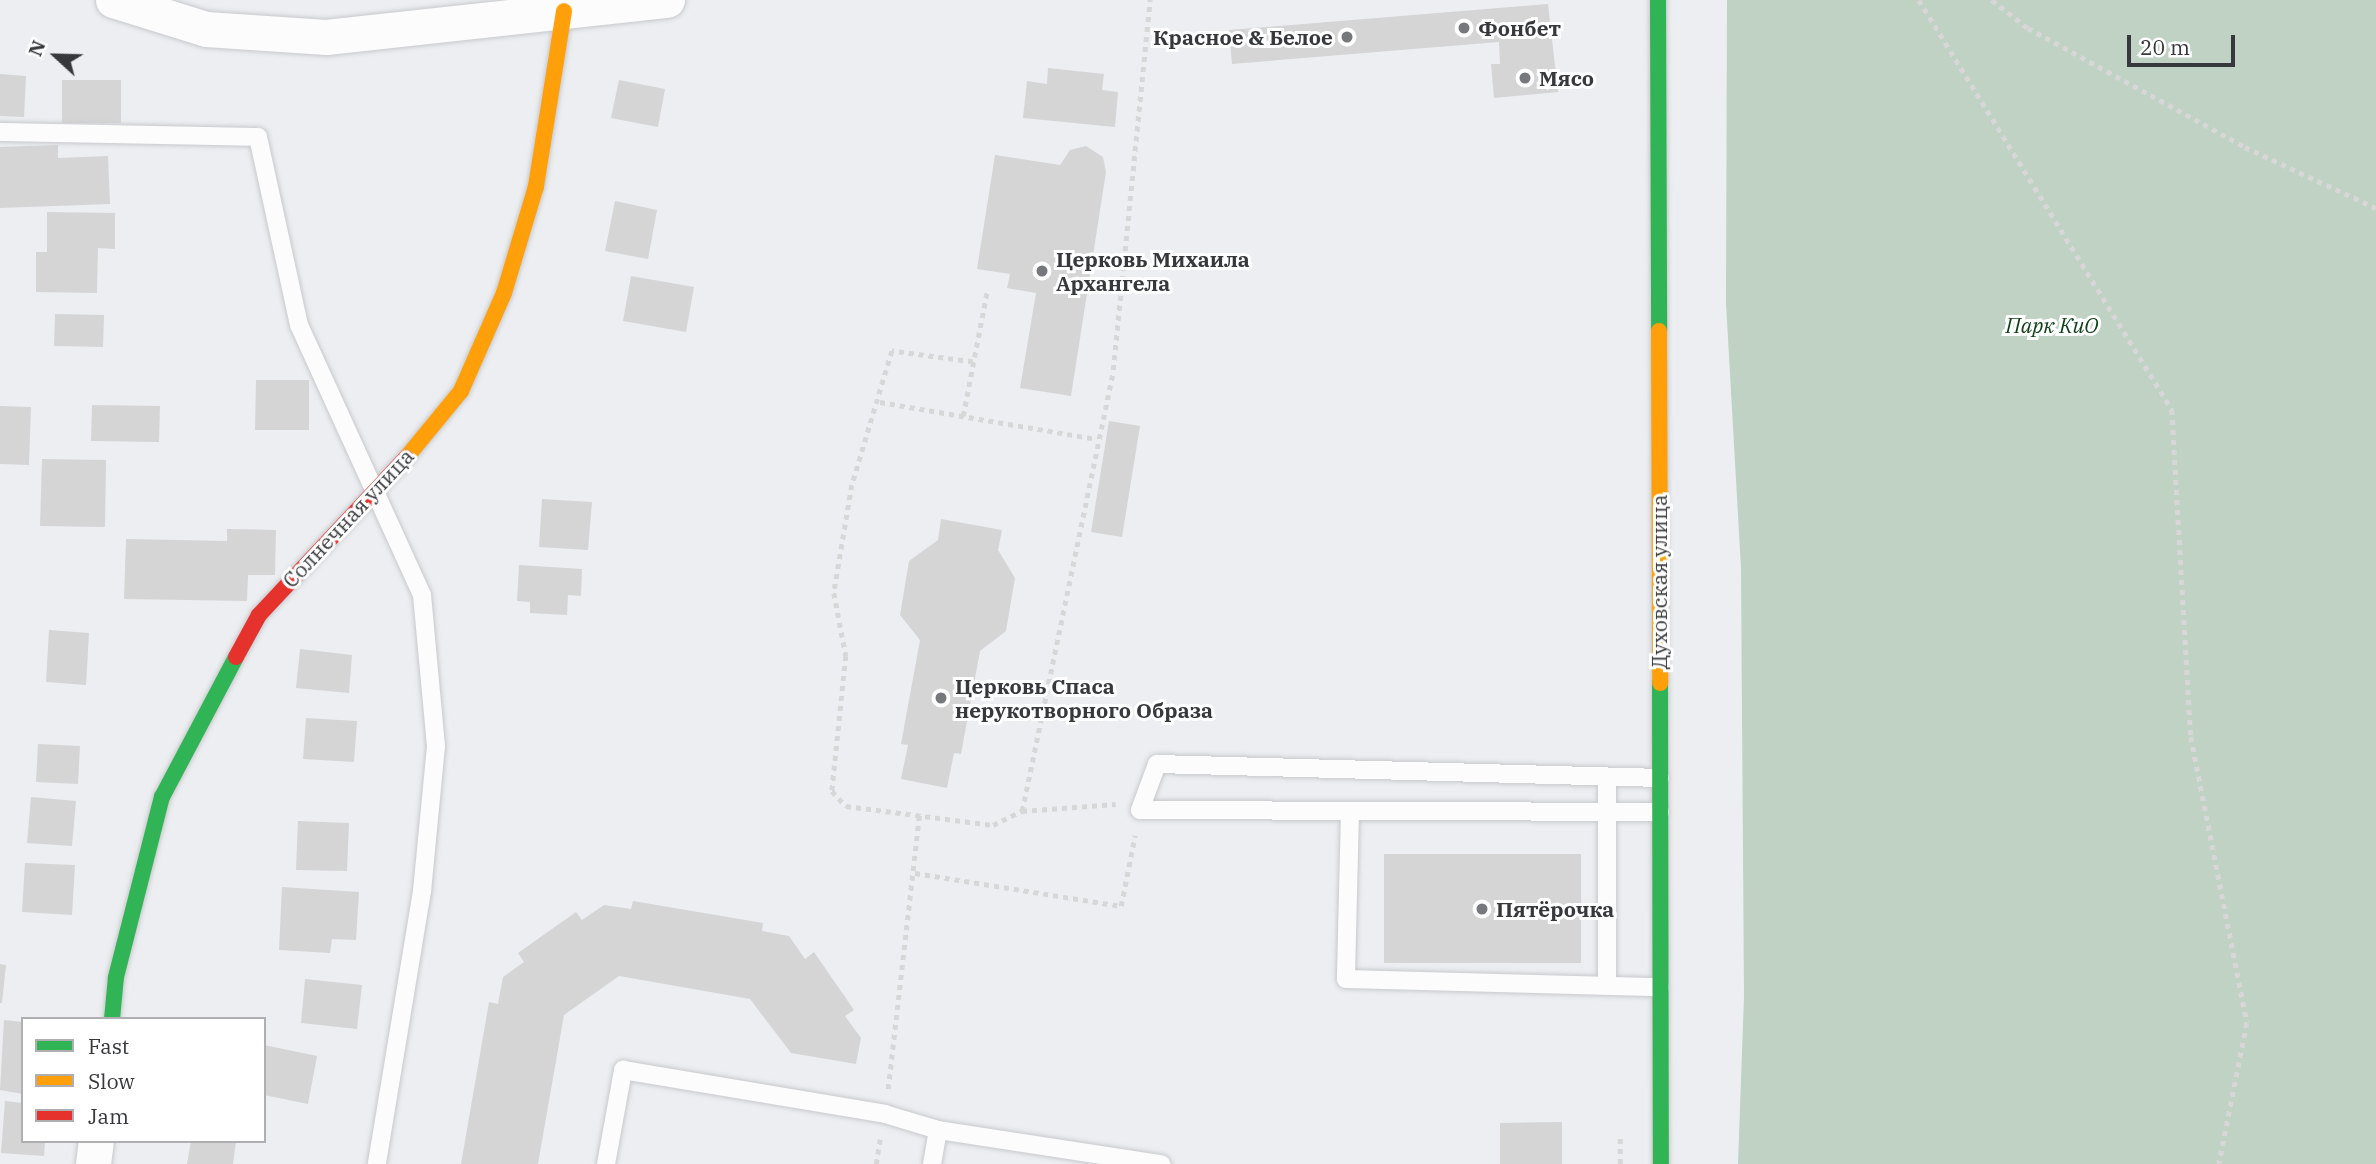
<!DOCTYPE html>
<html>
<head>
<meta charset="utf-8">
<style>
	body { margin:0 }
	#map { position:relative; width:2376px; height:1164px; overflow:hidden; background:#eceef1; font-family:"IBM Plex Serif",serif }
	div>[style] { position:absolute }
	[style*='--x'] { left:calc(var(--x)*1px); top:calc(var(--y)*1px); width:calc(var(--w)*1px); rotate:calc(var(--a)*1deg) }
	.forest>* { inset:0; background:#bfd2c3 }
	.building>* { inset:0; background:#d5d5d6 }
	.path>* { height:4.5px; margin-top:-2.25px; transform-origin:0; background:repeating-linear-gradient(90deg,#d7d7d8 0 5px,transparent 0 10px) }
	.roads { filter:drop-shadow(0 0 2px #c8c9cc) drop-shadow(0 0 2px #c8c9cc) }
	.lane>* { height:18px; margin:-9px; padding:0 9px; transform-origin:9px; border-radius:9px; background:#fcfcfd }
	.street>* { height:35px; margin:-17.5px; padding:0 17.5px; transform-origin:17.5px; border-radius:17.5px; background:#fcfcfd }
	.fast>* { height:16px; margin:-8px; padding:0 8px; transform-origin:8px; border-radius:8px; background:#30b455 }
	.slow>* { height:16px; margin:-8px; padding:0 8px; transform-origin:8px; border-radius:8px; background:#ff9f0a }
	.jam>* { height:16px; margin:-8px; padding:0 8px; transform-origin:8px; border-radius:8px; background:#e5322d }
	.dots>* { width:19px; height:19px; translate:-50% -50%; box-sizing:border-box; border:4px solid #fff; border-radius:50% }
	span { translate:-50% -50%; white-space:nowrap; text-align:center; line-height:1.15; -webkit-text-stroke:6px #fff; paint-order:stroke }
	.poi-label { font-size:21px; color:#37383b; font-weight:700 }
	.left { translate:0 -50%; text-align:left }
	.right { translate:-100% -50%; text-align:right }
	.park-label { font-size:21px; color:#0f411a; font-style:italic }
	.street-label { font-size:21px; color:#37383b }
	.legend { position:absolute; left:21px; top:1017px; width:245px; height:126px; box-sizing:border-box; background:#fff; border:2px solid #afafb1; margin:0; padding:9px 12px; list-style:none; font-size:21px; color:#37383b }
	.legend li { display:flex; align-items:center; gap:14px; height:35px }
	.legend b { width:35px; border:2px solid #afafb1 }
	.north { position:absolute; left:21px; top:21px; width:70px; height:70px; -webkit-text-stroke:5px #fff; paint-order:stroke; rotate:292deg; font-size:19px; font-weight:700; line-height:28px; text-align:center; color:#37383b }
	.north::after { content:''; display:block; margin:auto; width:24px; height:32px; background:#37383b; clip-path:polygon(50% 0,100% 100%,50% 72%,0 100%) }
	.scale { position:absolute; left:2127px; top:35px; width:108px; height:32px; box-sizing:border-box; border:4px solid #37383b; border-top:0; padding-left:9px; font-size:21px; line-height:24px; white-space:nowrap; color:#37383b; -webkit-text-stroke:5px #fff; paint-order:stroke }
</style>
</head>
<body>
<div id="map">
	<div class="forest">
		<i style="clip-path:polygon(1727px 0,2376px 0,2376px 1164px,1738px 1164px,1744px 997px,1741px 568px,1726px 303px)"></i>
	</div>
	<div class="building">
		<i style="clip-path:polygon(1548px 4px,1558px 92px,1494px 98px,1491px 64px,1500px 64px,1499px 42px,1232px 64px,1229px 30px)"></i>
		<i style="clip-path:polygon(1048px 68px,1104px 74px,1102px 90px,1118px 92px,1115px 127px,1023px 118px,1027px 81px,1047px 84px)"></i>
		<i style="clip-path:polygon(0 74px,26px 76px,24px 117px,0 116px)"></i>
		<i style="clip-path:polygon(62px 80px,121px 80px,121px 123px,62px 123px)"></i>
		<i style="clip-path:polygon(619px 80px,665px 89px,658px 127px,611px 118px)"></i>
		<i style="clip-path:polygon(58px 145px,58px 158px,108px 156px,110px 204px,0 208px,0 147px)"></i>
		<i style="clip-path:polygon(1086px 146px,1103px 157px,1106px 172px,1071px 396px,1020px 388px,1036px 293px,1007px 288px,1010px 274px,977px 269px,995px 155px,1060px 165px,1070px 150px)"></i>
		<i style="clip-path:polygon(615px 201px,657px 210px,648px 259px,605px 251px)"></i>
		<i style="clip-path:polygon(47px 212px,115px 213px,115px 249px,98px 248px,97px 293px,36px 292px,36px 252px,47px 252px)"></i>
		<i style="clip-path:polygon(631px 276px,694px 287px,686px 332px,623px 321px)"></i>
		<i style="clip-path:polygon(55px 314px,104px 315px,103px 347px,54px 346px)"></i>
		<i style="clip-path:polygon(256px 380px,309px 380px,309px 430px,255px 430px)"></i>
		<i style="clip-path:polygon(92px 405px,160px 406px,159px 442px,91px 441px)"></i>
		<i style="clip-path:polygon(0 406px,31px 407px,29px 465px,0 464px)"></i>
		<i style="clip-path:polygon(1109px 421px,1140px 426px,1122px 537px,1091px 532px)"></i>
		<i style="clip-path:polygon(42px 459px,106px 460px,105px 527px,40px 526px)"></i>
		<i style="clip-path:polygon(542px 499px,592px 502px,588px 550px,539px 547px)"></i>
		<i style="clip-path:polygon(941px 519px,1002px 530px,998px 550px,1015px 578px,1006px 631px,980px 651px,961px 754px,954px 753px,947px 788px,901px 779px,908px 745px,901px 744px,920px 640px,900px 615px,909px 561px,938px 540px)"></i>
		<i style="clip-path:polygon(227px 529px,276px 530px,275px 575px,248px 575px,247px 601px,124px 599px,126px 539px,227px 541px)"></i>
		<i style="clip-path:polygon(519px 565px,582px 569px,581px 596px,568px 595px,567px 615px,530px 613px,530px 602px,517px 601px)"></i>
		<i style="clip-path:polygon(49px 630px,89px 633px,86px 685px,46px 682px)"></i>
		<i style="clip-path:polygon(300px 649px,352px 655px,349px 693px,296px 688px)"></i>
		<i style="clip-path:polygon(306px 718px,357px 721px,354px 762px,303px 759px)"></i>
		<i style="clip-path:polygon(38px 744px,80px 746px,78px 784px,36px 782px)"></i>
		<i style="clip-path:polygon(31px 797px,76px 801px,72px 846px,27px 843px)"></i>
		<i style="clip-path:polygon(298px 821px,349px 823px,347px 871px,296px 870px)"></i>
		<i style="clip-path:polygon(1384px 854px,1581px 854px,1581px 963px,1384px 963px)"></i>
		<i style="clip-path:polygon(25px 863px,75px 865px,72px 915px,22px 912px)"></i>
		<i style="clip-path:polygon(282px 887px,359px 892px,356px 940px,332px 939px,330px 953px,279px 950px)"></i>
		<i style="clip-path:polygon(633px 901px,763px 923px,762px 931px,789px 936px,805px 959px,814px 952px,854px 1010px,845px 1016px,861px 1038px,856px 1064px,791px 1053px,750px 999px,619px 976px,564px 1015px,538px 1164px,461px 1164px,489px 1002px,498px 1004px,503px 977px,524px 962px,518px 953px,576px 912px,582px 920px,604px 905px,631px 909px)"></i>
		<i style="clip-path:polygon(0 964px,6px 965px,2px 1003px,0 1003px)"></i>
		<i style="clip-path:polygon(305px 979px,362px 985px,357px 1029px,301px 1023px)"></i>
		<i style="clip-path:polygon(4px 1020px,23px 1022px,23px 1094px,0 1090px)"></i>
		<i style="clip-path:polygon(264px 1045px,317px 1056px,308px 1104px,264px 1095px)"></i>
		<i style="clip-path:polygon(5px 1101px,23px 1103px,23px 1141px,45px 1141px,44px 1156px,1px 1153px)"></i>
		<i style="clip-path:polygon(1562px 1122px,1562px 1164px,1500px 1164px,1500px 1123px)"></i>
		<i style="clip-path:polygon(191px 1141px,236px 1141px,233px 1164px,187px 1164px)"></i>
	</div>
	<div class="path">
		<i style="--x:1919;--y:0;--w:482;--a:58.3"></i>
		<i style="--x:2172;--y:410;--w:328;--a:86.7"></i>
		<i style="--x:2191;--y:737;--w:291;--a:78.9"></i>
		<i style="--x:2247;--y:1023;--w:144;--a:101.2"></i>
		<i style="--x:1992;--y:0;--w:46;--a:37.9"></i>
		<i style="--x:2028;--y:28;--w:247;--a:28.7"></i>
		<i style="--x:2245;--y:147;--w:145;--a:25"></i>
		<i style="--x:973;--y:362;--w:82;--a:-172.3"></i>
		<i style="--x:892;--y:351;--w:140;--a:106.6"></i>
		<i style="--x:852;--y:485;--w:109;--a:99.5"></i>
		<i style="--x:834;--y:593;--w:64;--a:79.2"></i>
		<i style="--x:846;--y:656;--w:136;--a:95.9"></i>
		<i style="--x:832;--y:791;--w:21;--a:47"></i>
		<i style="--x:846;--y:806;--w:148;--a:7.4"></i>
		<i style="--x:993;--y:825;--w:32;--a:-26"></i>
		<i style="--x:1022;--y:811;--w:94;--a:-4.3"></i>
		<i style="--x:880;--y:402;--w:219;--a:9.7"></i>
		<i style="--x:963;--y:416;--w:127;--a:-79.1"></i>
		<i style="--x:1022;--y:811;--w:450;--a:-78.3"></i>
		<i style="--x:1113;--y:370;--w:372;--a:-84.3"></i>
		<i style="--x:915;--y:873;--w:209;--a:9.1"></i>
		<i style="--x:1121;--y:906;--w:72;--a:-78.8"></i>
		<i style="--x:888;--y:1089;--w:276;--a:-83.5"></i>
		<i style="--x:876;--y:1164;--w:25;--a:-81"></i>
		<i style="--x:1620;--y:1164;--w:27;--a:-90"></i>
	</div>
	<div class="roads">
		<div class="lane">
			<i style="--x:0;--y:132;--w:258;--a:1.1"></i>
			<i style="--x:258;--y:137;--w:192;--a:77.7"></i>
			<i style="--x:299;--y:325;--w:297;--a:65.5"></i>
			<i style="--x:422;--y:595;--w:152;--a:84.7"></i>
			<i style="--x:436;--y:746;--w:146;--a:95.5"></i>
			<i style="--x:422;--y:891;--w:277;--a:99.4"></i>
			<i style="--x:1350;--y:811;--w:168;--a:91.4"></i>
			<i style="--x:1346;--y:979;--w:314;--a:1.5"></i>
			<i style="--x:1660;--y:812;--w:520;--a:-179.78"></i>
			<i style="--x:1140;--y:810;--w:49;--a:-69.7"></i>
			<i style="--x:1157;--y:764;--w:503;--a:1.59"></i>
			<i style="--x:1607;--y:985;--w:208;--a:-90"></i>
			<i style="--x:938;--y:1130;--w:226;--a:8.7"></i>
			<i style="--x:606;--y:1164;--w:96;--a:-79.7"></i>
			<i style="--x:623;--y:1070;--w:266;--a:9.5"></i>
			<i style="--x:885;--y:1114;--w:55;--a:16.8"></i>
			<i style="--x:938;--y:1130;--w:35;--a:100"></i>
		</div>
		<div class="street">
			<i style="--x:113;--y:0;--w:97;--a:17.3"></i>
			<i style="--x:206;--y:29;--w:120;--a:3.8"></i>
			<i style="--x:326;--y:37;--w:343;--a:-6.2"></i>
			<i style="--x:93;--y:1164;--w:23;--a:-83"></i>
		</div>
		<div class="fast">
			<i style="--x:1658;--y:0;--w:331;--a:89.8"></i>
			<i style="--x:1660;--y:683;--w:481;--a:89.9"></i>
			<i style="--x:112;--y:1019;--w:42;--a:-84.6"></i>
			<i style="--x:116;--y:977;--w:186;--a:-75.7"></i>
			<i style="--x:162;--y:797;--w:158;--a:-62.1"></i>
		</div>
		<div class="slow">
			<i style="--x:1659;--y:331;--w:352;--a:89.8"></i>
			<i style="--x:406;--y:458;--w:87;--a:-50.6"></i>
			<i style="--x:461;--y:391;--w:107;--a:-66.3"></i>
			<i style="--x:504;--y:293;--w:112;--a:-73.3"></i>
			<i style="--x:536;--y:186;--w:177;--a:-80.9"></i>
		</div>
		<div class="jam">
			<i style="--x:236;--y:657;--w:48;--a:-61.3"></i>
			<i style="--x:259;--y:615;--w:215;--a:-46.9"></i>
		</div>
	</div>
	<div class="dots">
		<i style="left:1464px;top:28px;background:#76787b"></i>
		<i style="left:1347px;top:37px;background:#76787b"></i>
		<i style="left:1525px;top:78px;background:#76787b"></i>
		<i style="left:1042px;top:271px;background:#76787b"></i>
		<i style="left:941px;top:698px;background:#76787b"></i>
		<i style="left:1482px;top:909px;background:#76787b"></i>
	</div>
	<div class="poi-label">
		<span class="left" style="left:1478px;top:28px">Фонбет</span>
		<span class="right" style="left:1333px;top:37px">Красное &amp; Белое</span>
		<span class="left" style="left:1539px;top:78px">Мясо</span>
		<span class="left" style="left:1056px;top:271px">Церковь Михаила<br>Архангела</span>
		<span class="left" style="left:955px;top:698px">Церковь Спаса<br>нерукотворного Образа</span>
		<span class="left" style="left:1496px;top:909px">Пятёрочка</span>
	</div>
	<div class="park-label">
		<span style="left:2052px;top:325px">Парк КиО</span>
	</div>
	<div class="street-label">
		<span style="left:348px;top:518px;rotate:-47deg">Солнечная улица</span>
		<span style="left:1659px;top:582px;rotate:-90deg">Духовская улица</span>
	</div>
	<ul class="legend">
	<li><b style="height:9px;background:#30b455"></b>Fast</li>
	<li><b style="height:9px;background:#ff9f0a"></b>Slow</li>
	<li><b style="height:9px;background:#e5322d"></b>Jam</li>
	</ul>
	<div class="north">N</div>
	<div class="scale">20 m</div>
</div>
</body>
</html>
